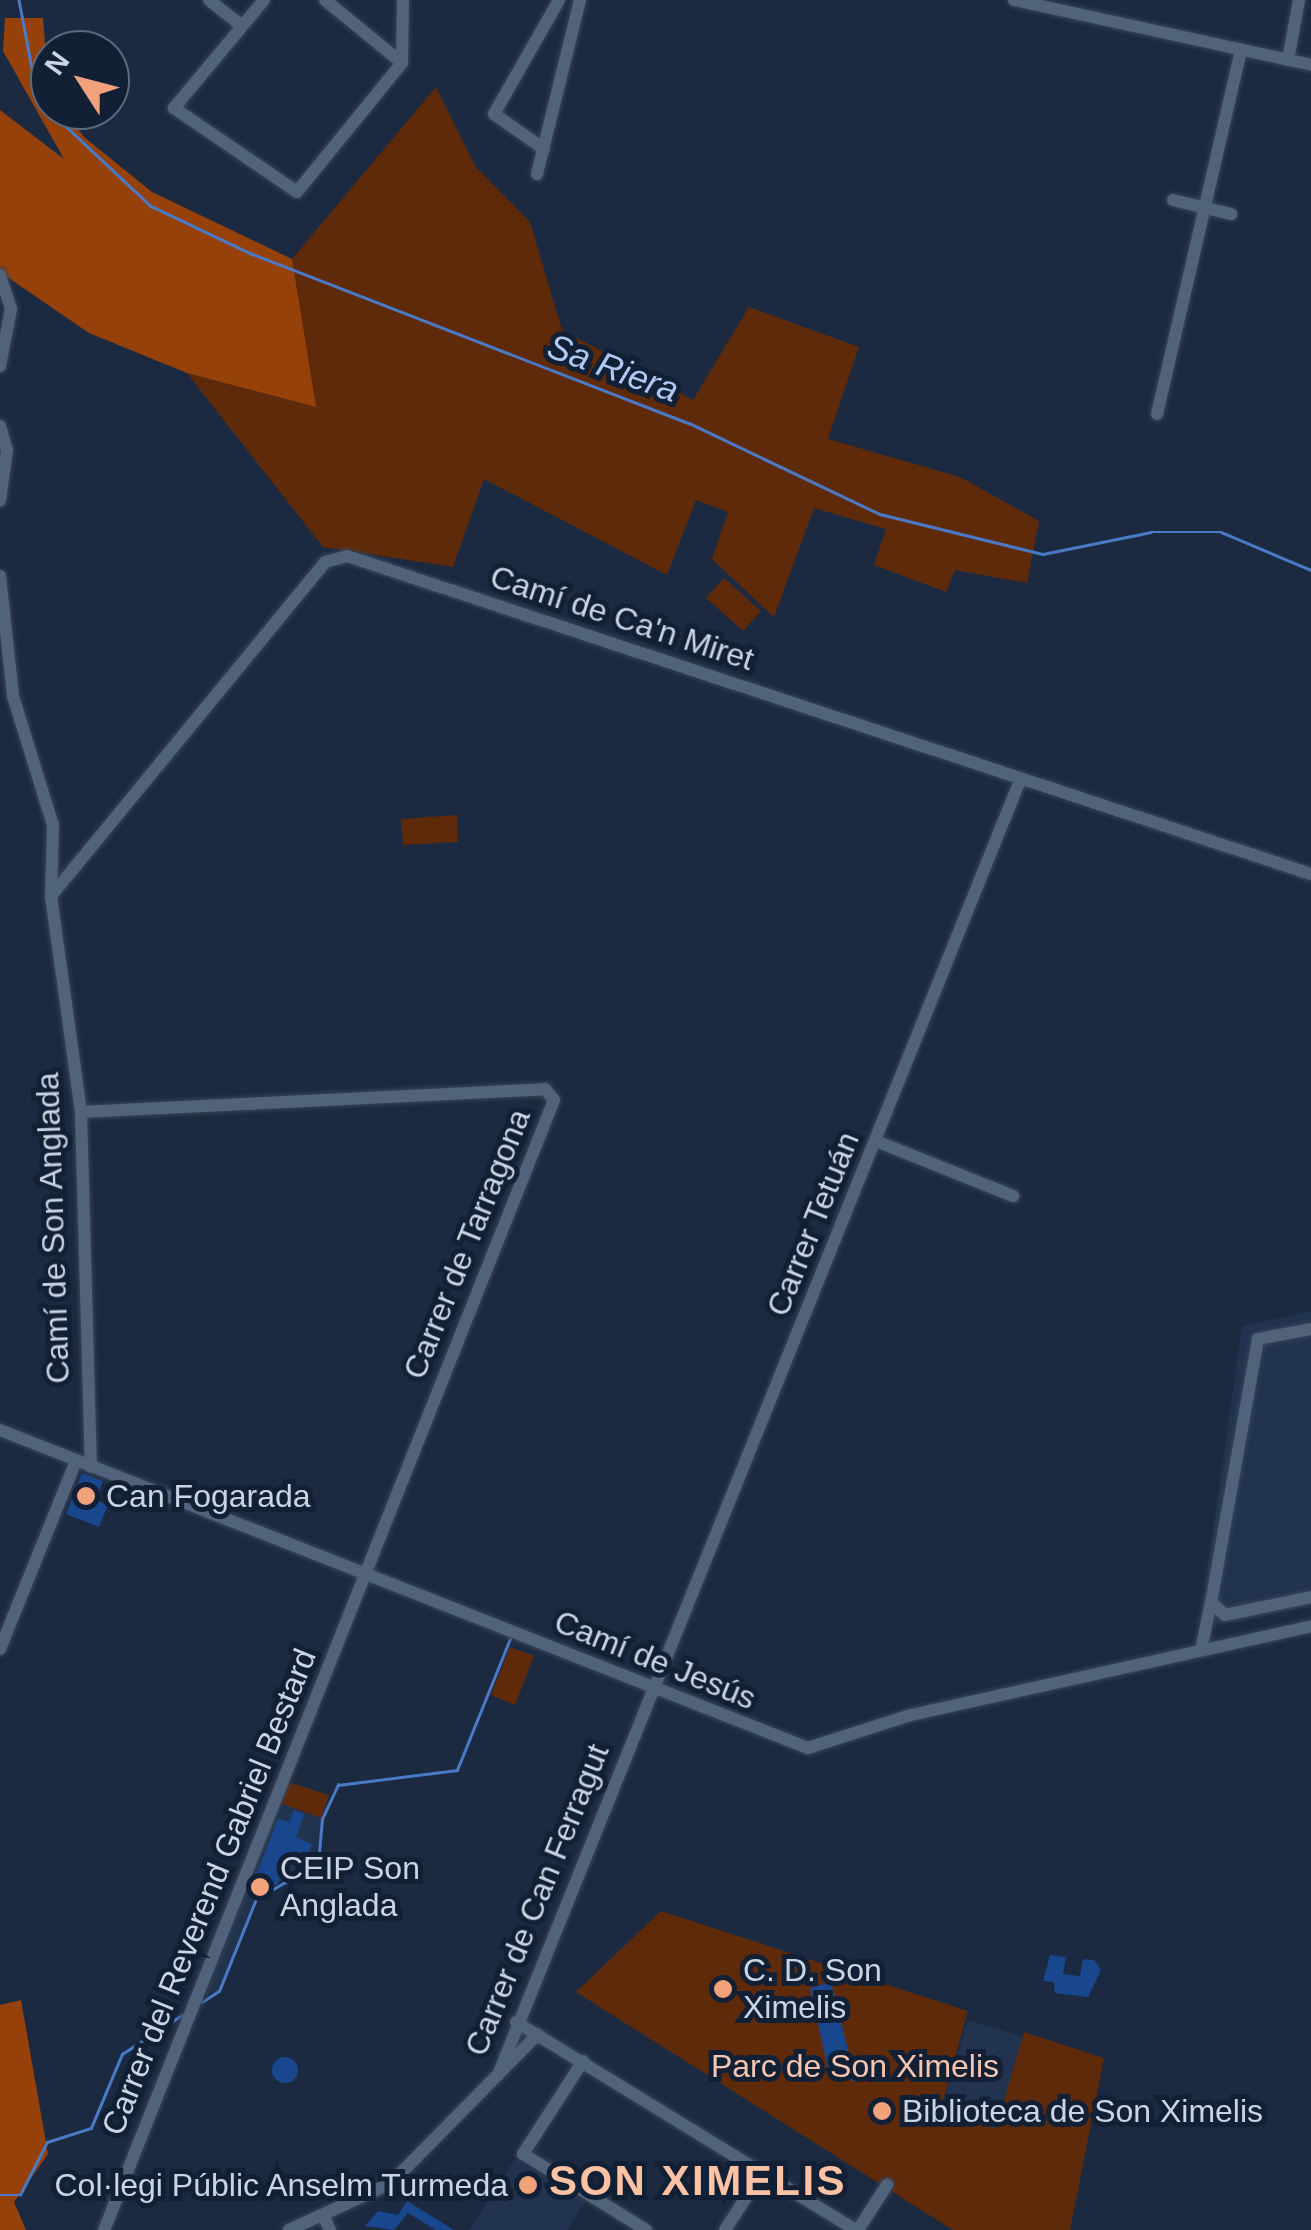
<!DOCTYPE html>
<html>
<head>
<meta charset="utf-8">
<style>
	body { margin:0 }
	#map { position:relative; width:1311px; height:2230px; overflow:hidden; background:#1c2a41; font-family:Arial,sans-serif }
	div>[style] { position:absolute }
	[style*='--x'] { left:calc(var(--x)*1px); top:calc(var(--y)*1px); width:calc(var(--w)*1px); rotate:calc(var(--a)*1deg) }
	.built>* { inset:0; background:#21334f }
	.green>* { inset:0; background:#5f2a0a }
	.forest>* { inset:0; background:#96410a }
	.stream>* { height:2.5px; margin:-1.25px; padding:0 1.25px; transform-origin:1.25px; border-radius:1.25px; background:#4a7ac6 }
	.building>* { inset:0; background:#18478e }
	.round { border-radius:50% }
	.roads { filter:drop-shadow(0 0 2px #394458) drop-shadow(0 0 2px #394458) }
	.minor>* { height:12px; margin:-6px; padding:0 6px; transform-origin:6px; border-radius:6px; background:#51627b }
	.dots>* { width:28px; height:28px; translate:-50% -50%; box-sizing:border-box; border:5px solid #122036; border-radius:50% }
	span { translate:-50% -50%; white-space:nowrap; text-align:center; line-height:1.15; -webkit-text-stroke:10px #122036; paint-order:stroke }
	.street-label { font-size:32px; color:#cbd4e3 }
	.poi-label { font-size:32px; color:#cbd4e3 }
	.left { translate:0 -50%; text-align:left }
	.right { translate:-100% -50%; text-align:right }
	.park-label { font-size:32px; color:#f6c6af }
	.water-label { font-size:35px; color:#afc9f2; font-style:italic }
	.district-label { font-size:42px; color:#fdc1a4; font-weight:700; letter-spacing:2.5px }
	.north { position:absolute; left:30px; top:30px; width:100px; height:100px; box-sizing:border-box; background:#122036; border:2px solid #5c687b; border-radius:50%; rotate:306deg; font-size:28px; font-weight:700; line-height:40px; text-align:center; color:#cbd4e3 }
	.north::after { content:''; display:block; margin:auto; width:35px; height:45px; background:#f1a27b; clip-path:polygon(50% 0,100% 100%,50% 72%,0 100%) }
</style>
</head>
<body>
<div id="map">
	<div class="built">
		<i style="clip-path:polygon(1311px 1311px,1311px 1606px,1199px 1629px,1242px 1326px)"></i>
		<i style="clip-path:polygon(288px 1782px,329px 1795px,314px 1861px,255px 1897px,218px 1990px,205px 1998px)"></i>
		<i style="clip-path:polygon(968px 2020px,1028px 2038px,999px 2133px,939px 2115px)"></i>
		<i style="clip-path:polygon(515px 2159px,585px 2202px,567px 2230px,469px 2230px)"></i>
	</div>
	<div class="green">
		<i style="clip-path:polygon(436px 87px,475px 166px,530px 222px,562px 330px,693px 400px,749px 307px,859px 347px,828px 439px,960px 477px,1039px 521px,1027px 583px,955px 570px,946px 592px,874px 565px,886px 529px,814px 508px,774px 617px,712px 559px,728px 512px,696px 500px,667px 575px,484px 479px,453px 567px,323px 547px,187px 373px,315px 407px,292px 259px)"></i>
		<i style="clip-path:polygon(724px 578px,761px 611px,743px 631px,706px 598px)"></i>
		<i style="clip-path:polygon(457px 815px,458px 842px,403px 845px,401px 819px)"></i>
		<i style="clip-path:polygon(510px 1647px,534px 1656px,515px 1705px,491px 1695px)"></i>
		<i style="clip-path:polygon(288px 1782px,329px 1795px,321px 1818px,280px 1803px)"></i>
		<i style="clip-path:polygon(661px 1911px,968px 2011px,939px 2115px,996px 2128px,1024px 2032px,1104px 2058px,1070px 2230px,953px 2230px,576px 1992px)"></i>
	</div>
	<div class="forest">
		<i style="clip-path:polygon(5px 18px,43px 18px,50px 110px,64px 110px,84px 137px,152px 192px,292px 259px,316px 407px,187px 373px,89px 333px,0 272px,0 110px,64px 159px,3px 51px)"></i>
		<i style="clip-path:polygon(21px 2000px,48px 2154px,14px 2202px,26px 2230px,0 2230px,0 2005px)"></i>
	</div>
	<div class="stream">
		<i style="--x:19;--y:0;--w:102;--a:79.2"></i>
		<i style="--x:38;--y:100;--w:155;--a:43.2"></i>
		<i style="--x:151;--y:206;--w:110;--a:25.4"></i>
		<i style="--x:250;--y:253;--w:471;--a:21.2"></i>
		<i style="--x:689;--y:423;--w:212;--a:25.5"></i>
		<i style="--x:880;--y:514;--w:168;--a:13.8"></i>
		<i style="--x:1043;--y:554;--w:110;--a:-11.5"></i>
		<i style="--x:1151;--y:532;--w:70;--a:0"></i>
		<i style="--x:1221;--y:532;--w:98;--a:22.9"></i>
		<i style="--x:202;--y:2002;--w:20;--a:-33"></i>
		<i style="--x:219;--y:1991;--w:99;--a:-68.1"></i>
		<i style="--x:256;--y:1899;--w:72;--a:-30.1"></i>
		<i style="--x:318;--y:1863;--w:44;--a:-84.8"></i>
		<i style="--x:322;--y:1819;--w:38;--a:-65"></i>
		<i style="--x:338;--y:1785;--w:120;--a:-7.2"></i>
		<i style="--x:457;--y:1770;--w:141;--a:-68"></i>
		<i style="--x:0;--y:2195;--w:20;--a:0"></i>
		<i style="--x:20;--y:2195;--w:59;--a:-63"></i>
		<i style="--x:47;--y:2142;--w:46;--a:-17.7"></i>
		<i style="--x:91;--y:2128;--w:80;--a:-67.3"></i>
		<i style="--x:122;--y:2054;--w:72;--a:-33"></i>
	</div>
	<div class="building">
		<i style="clip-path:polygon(82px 1473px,103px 1481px,96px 1500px,108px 1505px,99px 1527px,66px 1514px)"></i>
		<i style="clip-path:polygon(294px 1810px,304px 1814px,296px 1837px,312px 1844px,308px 1855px,294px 1851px,277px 1885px,254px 1880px,278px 1819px,289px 1822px)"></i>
		<i style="clip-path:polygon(1050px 1955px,1066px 1957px,1063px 1974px,1080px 1976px,1083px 1959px,1094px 1960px,1101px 1970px,1088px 1997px,1055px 1993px,1054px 1982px,1043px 1981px)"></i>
		<i style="clip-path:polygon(831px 1982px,856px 2082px,829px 2073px,810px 1988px)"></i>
		<i class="round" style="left:272px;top:2057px;width:26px;height:26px"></i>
		<i style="clip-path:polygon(407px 2201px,454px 2230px,436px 2230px,408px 2213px,394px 2230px,365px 2226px,378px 2211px,398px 2215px)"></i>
	</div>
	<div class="roads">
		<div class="minor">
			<i style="--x:209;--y:0;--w:42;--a:38.2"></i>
			<i style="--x:264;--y:0;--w:141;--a:129.8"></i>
			<i style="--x:174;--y:108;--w:149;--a:34.3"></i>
			<i style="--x:297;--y:192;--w:166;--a:-50.9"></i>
			<i style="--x:402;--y:63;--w:63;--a:-89.1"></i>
			<i style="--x:325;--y:0;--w:99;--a:39.3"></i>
			<i style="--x:1014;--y:0;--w:304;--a:12.3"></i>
			<i style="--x:1288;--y:60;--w:61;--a:-79.6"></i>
			<i style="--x:544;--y:149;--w:61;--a:-145"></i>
			<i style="--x:494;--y:114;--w:131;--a:-60.3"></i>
			<i style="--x:537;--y:174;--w:179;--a:-76.1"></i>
			<i style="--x:1173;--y:200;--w:60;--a:13.6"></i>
			<i style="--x:0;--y:275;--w:36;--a:72"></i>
			<i style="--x:11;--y:309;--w:58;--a:100.9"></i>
			<i style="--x:1157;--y:414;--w:374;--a:-77"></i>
			<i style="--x:0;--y:426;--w:25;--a:74"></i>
			<i style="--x:7;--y:450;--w:51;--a:97.8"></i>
			<i style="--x:0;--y:576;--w:121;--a:83.8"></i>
			<i style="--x:13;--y:696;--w:135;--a:72.8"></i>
			<i style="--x:53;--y:825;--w:71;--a:91.6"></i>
			<i style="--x:51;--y:896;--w:218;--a:82.1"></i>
			<i style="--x:81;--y:1112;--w:355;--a:88.4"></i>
			<i style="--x:51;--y:896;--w:432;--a:-50.6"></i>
			<i style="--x:325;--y:562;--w:23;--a:-15"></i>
			<i style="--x:347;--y:556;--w:1015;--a:18.26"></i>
			<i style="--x:81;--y:1112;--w:465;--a:-2.8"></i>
			<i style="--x:545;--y:1089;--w:14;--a:51"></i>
			<i style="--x:554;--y:1100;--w:1216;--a:111.71"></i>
			<i style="--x:876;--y:1141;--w:148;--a:21.9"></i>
			<i style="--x:1311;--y:1329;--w:54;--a:169.3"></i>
			<i style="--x:1258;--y:1339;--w:267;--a:100.1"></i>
			<i style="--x:1211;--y:1602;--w:19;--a:43"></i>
			<i style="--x:1225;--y:1615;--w:88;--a:-11.8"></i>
			<i style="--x:0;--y:1430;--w:868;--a:21.48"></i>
			<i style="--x:808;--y:1748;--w:108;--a:-17.8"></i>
			<i style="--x:911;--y:1715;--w:410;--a:-12.5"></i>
			<i style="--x:0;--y:1649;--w:203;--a:-68"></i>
			<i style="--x:1201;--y:1650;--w:49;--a:-78.2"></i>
			<i style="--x:516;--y:2022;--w:399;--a:31.5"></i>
			<i style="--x:583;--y:2061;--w:111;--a:122.8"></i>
			<i style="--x:523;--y:2154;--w:145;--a:31.7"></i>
			<i style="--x:498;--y:2075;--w:1398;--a:-68.04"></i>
			<i style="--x:324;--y:2217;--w:14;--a:65"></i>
			<i style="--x:289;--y:2230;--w:112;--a:-24.7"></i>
			<i style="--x:391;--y:2183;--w:209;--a:-45.4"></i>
			<i style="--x:725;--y:2230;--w:67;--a:-57.3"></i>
			<i style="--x:858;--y:2230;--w:54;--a:-57.2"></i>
		</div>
	</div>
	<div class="dots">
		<i style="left:86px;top:1496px;background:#f1a27b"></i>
		<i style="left:260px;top:1887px;background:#f1a27b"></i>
		<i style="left:723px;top:1989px;background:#f1a27b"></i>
		<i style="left:882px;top:2111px;background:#f1a27b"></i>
		<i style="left:528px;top:2185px;background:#f1a27b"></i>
	</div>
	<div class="street-label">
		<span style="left:622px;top:618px;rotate:18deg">Camí de Ca'n Miret</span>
		<span style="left:813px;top:1224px;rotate:-68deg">Carrer Tetuán</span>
		<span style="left:53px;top:1228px;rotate:-92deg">Camí de Son Anglada</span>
		<span style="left:467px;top:1244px;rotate:-68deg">Carrer de Tarragona</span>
		<span style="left:655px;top:1660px;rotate:22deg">Camí de Jesús</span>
		<span style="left:209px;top:1892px;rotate:-68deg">Carrer del Reverend Gabriel Bestard</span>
		<span style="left:537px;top:1900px;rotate:-68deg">Carrer de Can Ferragut</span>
	</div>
	<div class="poi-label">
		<span class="left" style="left:106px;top:1496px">Can Fogarada</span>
		<span class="left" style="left:280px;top:1887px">CEIP Son<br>Anglada</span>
		<span class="left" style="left:743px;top:1989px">C. D. Son<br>Ximelis</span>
		<span class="left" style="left:902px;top:2111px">Biblioteca de Son Ximelis</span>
		<span class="right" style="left:508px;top:2185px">Col·legi Públic Anselm Turmeda</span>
	</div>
	<div class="park-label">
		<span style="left:855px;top:2066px">Parc de Son Ximelis</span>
	</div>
	<div class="water-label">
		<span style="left:613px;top:368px;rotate:20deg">Sa Riera</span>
	</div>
	<div class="district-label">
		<span style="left:698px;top:2181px">SON XIMELIS</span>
	</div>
	<div class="north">N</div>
</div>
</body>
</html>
